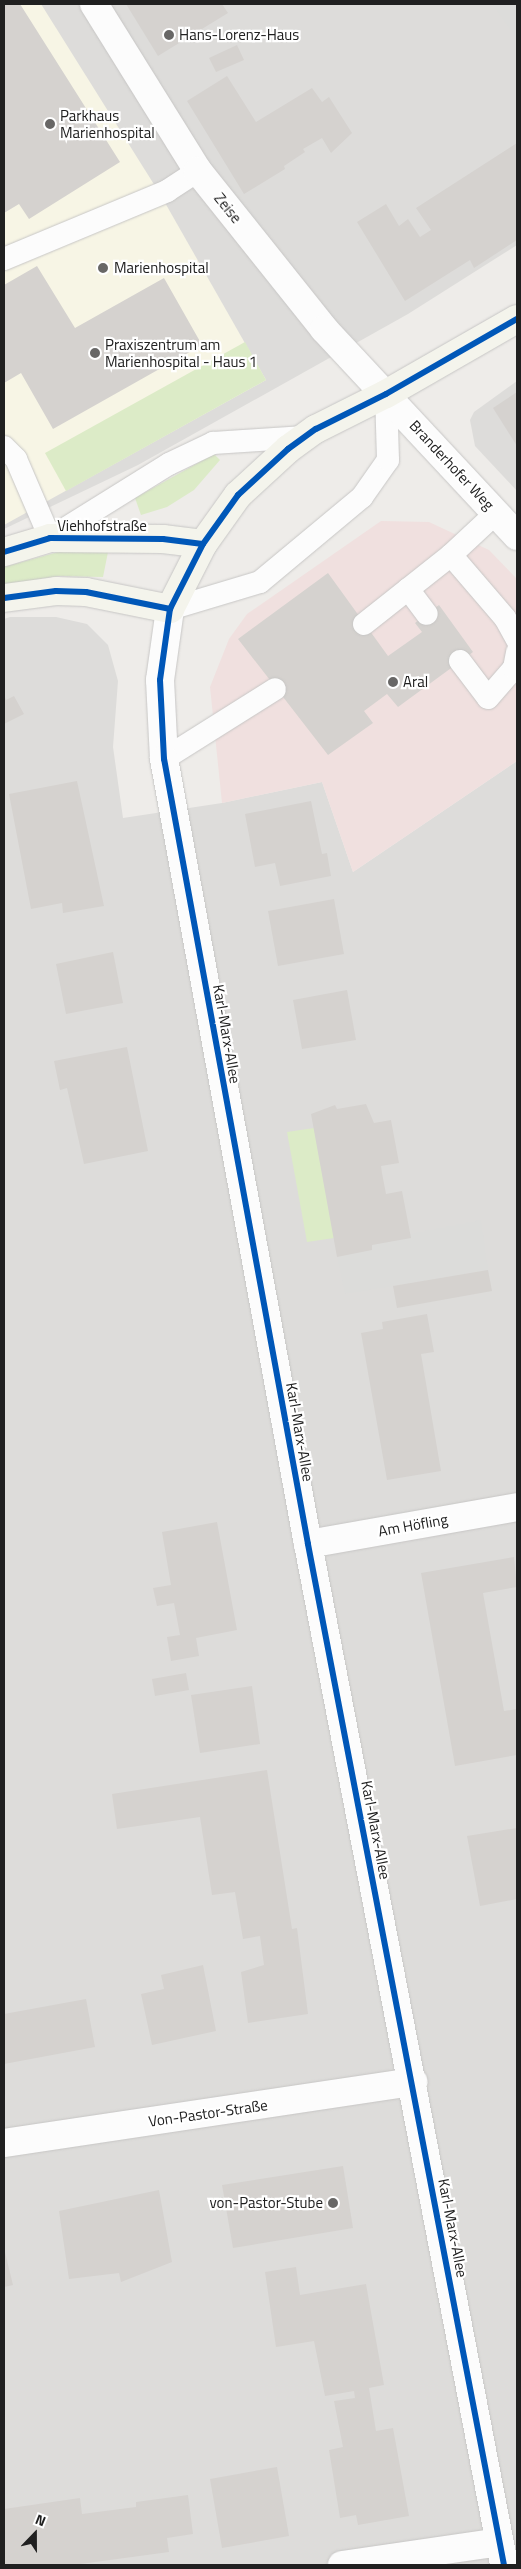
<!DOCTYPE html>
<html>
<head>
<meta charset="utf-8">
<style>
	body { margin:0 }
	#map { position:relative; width:521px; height:2569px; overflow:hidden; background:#eeece9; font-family:"Titillium Web",sans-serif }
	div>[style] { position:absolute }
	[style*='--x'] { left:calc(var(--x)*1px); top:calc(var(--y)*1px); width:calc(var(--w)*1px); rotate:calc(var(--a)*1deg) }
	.residential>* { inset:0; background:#dddcda }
	.commercial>* { inset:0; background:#f0e0df }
	.education>* { inset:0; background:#f7f5e5 }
	.religious>* { inset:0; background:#dcdcda }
	.grass>* { inset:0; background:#dcebc7 }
	.building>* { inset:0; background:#d5d2cf }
	.roads { filter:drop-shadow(0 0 1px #c7c6c5) drop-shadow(0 0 1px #c7c6c5) }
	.service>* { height:22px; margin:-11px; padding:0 11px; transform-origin:11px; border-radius:11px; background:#fcfcfc }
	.minor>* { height:28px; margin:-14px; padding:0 14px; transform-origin:14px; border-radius:14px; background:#fcfcfc }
	.tertiary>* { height:28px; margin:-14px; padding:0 14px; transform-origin:14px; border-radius:14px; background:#fcfcfc }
	.secondary>* { height:28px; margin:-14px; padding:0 14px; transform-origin:14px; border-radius:14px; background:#f4f4ec }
	.cycleway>* { height:6px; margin:-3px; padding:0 3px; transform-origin:3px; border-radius:3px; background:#0057b8 }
	.dots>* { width:14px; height:14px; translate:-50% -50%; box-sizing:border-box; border:2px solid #fff; border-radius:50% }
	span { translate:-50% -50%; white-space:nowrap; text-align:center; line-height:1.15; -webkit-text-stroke:4.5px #fff; paint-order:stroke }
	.poi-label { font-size:15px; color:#202020 }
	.left { translate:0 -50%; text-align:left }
	.right { translate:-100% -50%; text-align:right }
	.street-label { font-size:15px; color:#202020 }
	.frame { position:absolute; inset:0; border:5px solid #202020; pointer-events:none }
	.north { position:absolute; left:10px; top:2509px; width:50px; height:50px; -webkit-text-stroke:4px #fff; paint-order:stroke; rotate:22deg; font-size:14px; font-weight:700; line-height:20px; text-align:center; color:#202020 }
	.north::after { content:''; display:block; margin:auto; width:18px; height:22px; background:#202020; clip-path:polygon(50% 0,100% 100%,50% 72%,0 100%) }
</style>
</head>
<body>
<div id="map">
	<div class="residential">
		<i style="clip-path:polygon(4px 4px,517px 4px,517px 245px,408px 314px,138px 465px,4px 529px)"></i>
		<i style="clip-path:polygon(517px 381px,517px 491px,475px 446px,470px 420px,474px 412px)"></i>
		<i style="clip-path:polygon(10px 617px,56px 617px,87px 624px,108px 645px,118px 681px,113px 747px,123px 818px,222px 803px,322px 782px,353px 872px,517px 761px,517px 2565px,4px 2565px,4px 619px)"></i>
	</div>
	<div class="commercial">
		<i style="clip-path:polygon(381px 521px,429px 522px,489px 550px,517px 579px,517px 761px,353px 872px,322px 782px,222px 803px,210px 687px,229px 639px,247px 614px)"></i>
	</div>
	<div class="education">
		<i style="clip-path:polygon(4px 4px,41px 4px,160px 194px,266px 380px,4px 525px)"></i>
	</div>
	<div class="religious">
		<i style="clip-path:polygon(492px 4px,517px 4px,517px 39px)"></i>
		<i style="clip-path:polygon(481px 1220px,488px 1270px,345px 1294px,337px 1257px,372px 1250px,372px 1245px,410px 1234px)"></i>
	</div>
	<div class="grass">
		<i style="clip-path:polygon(245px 342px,266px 380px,66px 491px,45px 453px)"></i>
		<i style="clip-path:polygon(214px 454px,220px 460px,194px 490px,167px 507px,141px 515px,135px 498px)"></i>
		<i style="clip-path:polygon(58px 552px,108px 552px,103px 577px,59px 576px,4px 585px,4px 567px)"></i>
		<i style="clip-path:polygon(314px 1128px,334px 1238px,307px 1242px,287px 1132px)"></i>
	</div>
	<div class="building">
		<i style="clip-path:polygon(4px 4px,20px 4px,120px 162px,29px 219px,19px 204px,4px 213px)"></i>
		<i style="clip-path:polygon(126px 4px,222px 4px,228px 13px,158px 56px)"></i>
		<i style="clip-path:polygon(237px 45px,244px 60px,216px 72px,209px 58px)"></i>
		<i style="clip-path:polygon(227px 76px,256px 122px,312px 88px,322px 102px,329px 97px,352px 133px,331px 153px,322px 138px,303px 149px,305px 152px,284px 166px,285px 169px,244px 194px,187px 101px)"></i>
		<i style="clip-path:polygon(517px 143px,517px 240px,474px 268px,470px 260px,405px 301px,357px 222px,386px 204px,399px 226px,408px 219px,420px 237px,431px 230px,416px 208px)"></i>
		<i style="clip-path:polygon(37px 266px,75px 328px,164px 278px,202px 345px,53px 429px,21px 373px,4px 383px,4px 285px)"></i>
		<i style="clip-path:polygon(517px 392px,517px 446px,493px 408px)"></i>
		<i style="clip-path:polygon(328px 573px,388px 656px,422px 632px,415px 623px,439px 605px,473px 652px,398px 707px,387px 694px,364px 711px,373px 723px,328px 755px,238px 639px)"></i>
		<i style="clip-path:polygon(4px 695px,6px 700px,14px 696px,24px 714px,4px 724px)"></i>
		<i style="clip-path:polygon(77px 781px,104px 906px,63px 913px,62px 903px,31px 909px,9px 794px)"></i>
		<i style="clip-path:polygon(311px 801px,322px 854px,327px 853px,331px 876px,280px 886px,275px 863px,255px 867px,245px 814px)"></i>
		<i style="clip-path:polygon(334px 899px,344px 954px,278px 966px,268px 911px)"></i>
		<i style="clip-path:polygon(113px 952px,123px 1003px,66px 1014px,56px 964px)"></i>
		<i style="clip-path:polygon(347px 990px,356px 1040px,302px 1049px,293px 1000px)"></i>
		<i style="clip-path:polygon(127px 1047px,148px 1151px,84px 1164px,67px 1088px,60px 1090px,54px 1061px)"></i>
		<i style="clip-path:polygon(366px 1104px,374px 1123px,391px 1120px,399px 1163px,381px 1166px,382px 1173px,386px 1194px,402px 1191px,411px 1238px,372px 1245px,372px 1250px,337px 1257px,311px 1114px,335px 1105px,337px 1109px)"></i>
		<i style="clip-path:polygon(488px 1270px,492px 1291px,397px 1308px,393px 1286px)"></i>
		<i style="clip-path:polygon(427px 1314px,434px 1352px,421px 1354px,441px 1471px,387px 1480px,361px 1333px,383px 1329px,382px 1322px)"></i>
		<i style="clip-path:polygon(217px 1522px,237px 1630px,196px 1638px,199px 1656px,171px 1661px,167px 1637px,180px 1635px,174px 1603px,157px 1606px,153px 1588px,171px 1585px,162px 1532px)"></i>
		<i style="clip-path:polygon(514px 1557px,517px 1587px,483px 1593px,504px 1711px,517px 1709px,517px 1755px,455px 1766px,421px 1573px)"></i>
		<i style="clip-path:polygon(186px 1673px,189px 1690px,155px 1696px,152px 1679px)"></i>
		<i style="clip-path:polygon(252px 1686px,260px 1744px,200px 1753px,191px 1695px)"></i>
		<i style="clip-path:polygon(267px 1770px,292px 1929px,297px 1928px,308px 2014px,248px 2023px,241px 1972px,264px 1965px,260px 1936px,243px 1939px,235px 1892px,212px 1895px,200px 1817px,117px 1829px,112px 1794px)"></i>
		<i style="clip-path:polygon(517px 1828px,517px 1899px,480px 1906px,467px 1836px)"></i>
		<i style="clip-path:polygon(203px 1965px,216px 2031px,152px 2045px,141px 1994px,164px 1989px,161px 1975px)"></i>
		<i style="clip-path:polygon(86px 1999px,95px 2047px,4px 2064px,4px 2014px)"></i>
		<i style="clip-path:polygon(343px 2166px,353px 2228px,233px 2248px,222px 2185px)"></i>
		<i style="clip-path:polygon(159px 2190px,172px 2262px,121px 2282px,119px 2273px,69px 2279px,59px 2211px)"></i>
		<i style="clip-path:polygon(4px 2248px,13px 2285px,4px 2287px)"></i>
		<i style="clip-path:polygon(296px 2267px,300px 2295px,366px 2284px,384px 2385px,369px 2388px,376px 2431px,393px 2428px,409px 2516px,358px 2525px,356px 2515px,340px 2518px,329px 2450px,343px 2447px,334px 2401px,355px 2398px,354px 2391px,325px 2396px,314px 2341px,276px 2347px,265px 2272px)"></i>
		<i style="clip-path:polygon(277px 2467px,289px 2536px,222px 2548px,210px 2479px)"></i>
		<i style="clip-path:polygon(188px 2495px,193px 2534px,167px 2538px,169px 2552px,73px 2565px,4px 2565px,4px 2509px,80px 2498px,82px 2514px,136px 2507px,136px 2502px)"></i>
	</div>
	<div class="roads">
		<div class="service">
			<i style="--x:4;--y:259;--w:177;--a:-22.6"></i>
			<i style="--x:167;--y:191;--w:37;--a:-33"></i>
			<i style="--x:4;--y:447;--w:17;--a:45"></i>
			<i style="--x:16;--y:459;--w:86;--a:66.7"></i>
			<i style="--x:50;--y:538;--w:140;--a:-31.9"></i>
			<i style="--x:169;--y:464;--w:49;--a:-25.5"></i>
			<i style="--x:213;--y:443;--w:92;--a:-3.7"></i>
			<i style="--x:451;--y:555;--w:83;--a:49.4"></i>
			<i style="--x:505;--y:618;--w:25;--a:61"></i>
			<i style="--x:408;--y:589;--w:31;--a:53"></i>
			<i style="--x:170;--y:609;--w:94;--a:-16.7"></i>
			<i style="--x:260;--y:582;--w:133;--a:-39.8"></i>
			<i style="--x:362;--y:497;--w:45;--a:-54.9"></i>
			<i style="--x:388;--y:460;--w:66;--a:-91.7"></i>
			<i style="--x:364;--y:624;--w:111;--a:-38.4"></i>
			<i style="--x:451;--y:555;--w:62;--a:-43"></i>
			<i style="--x:460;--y:661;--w:46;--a:52.9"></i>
			<i style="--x:488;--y:698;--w:40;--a:-49"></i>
			<i style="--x:514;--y:668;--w:16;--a:-79"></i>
			<i style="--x:164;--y:759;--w:131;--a:-32.2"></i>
		</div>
		<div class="minor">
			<i style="--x:94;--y:4;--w:197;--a:58.1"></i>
			<i style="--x:198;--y:171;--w:202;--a:51.4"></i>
			<i style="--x:324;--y:329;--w:283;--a:47"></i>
			<i style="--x:308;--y:1544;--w:212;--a:-10"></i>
			<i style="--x:4;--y:2143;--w:414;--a:-8.5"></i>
			<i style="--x:342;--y:2565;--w:159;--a:-8.3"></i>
		</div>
		<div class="tertiary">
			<i style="--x:170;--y:609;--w:72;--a:98"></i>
			<i style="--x:160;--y:680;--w:79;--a:87.1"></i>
			<i style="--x:164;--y:759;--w:798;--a:79.61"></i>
			<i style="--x:308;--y:1544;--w:1040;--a:79.13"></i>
		</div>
		<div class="secondary">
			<i style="--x:4;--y:552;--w:48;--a:-16.9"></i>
			<i style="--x:50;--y:538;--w:113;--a:0.5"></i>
			<i style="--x:163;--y:539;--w:40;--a:7.1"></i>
			<i style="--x:4;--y:598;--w:52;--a:-7.7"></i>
			<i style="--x:56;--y:591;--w:30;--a:2"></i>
			<i style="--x:86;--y:592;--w:86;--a:11.4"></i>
			<i style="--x:170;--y:609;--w:73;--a:-63.1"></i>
			<i style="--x:203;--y:544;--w:60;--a:-54.5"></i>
			<i style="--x:238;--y:495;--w:68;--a:-42.6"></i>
			<i style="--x:288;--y:449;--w:34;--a:-36"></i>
			<i style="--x:316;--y:429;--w:78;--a:-26.6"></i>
			<i style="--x:386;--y:394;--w:151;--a:-29.8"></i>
		</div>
	</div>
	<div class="cycleway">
		<i style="--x:4;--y:552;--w:48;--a:-16.9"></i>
		<i style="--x:50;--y:538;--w:113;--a:0.5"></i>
		<i style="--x:163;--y:539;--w:40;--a:7.1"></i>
		<i style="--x:4;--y:598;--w:52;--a:-7.7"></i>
		<i style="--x:56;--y:591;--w:30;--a:2"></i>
		<i style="--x:86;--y:592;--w:86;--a:11.4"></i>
		<i style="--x:504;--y:2565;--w:1040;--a:-100.87"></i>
		<i style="--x:308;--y:1544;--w:798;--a:-100.39"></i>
		<i style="--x:164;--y:759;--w:79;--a:-92.9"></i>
		<i style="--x:160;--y:680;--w:72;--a:-82"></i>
		<i style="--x:170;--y:609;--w:73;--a:-63.1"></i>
		<i style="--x:203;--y:544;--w:60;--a:-54.5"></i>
		<i style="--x:238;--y:495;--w:68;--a:-42.6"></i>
		<i style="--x:288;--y:449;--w:34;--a:-36"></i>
		<i style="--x:316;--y:429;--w:78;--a:-26.6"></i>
		<i style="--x:386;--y:394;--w:151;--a:-29.8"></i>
	</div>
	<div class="dots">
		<i style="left:169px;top:35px;background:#686766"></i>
		<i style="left:50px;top:124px;background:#686766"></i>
		<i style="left:103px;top:268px;background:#686766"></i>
		<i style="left:95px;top:353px;background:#686766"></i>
		<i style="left:393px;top:682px;background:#686766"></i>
		<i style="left:333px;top:2203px;background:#686766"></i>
	</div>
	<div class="poi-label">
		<span class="left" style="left:179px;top:35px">Hans-Lorenz-Haus</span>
		<span class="left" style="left:60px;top:124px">Parkhaus<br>Marienhospital</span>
		<span class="left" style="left:114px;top:268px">Marienhospital</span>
		<span class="left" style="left:105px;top:353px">Praxiszentrum am<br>Marienhospital - Haus 1</span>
		<span class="left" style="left:403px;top:682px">Aral</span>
		<span class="right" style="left:323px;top:2203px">von-Pastor-Stube</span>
	</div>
	<div class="street-label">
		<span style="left:228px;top:208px;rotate:51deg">Zeise</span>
		<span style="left:452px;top:465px;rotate:47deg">Branderhofer Weg</span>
		<span style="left:102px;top:526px">Viehhofstraße</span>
		<span style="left:227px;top:1034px;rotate:80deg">Karl-Marx-Allee</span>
		<span style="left:300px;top:1432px;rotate:80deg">Karl-Marx-Allee</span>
		<span style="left:413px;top:1525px;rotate:-10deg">Am Höfling</span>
		<span style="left:376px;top:1830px;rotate:79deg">Karl-Marx-Allee</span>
		<span style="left:208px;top:2113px;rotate:-8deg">Von-Pastor-Straße</span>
		<span style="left:453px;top:2228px;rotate:79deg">Karl-Marx-Allee</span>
	</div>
	<div class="frame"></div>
	<div class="north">N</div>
</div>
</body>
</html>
